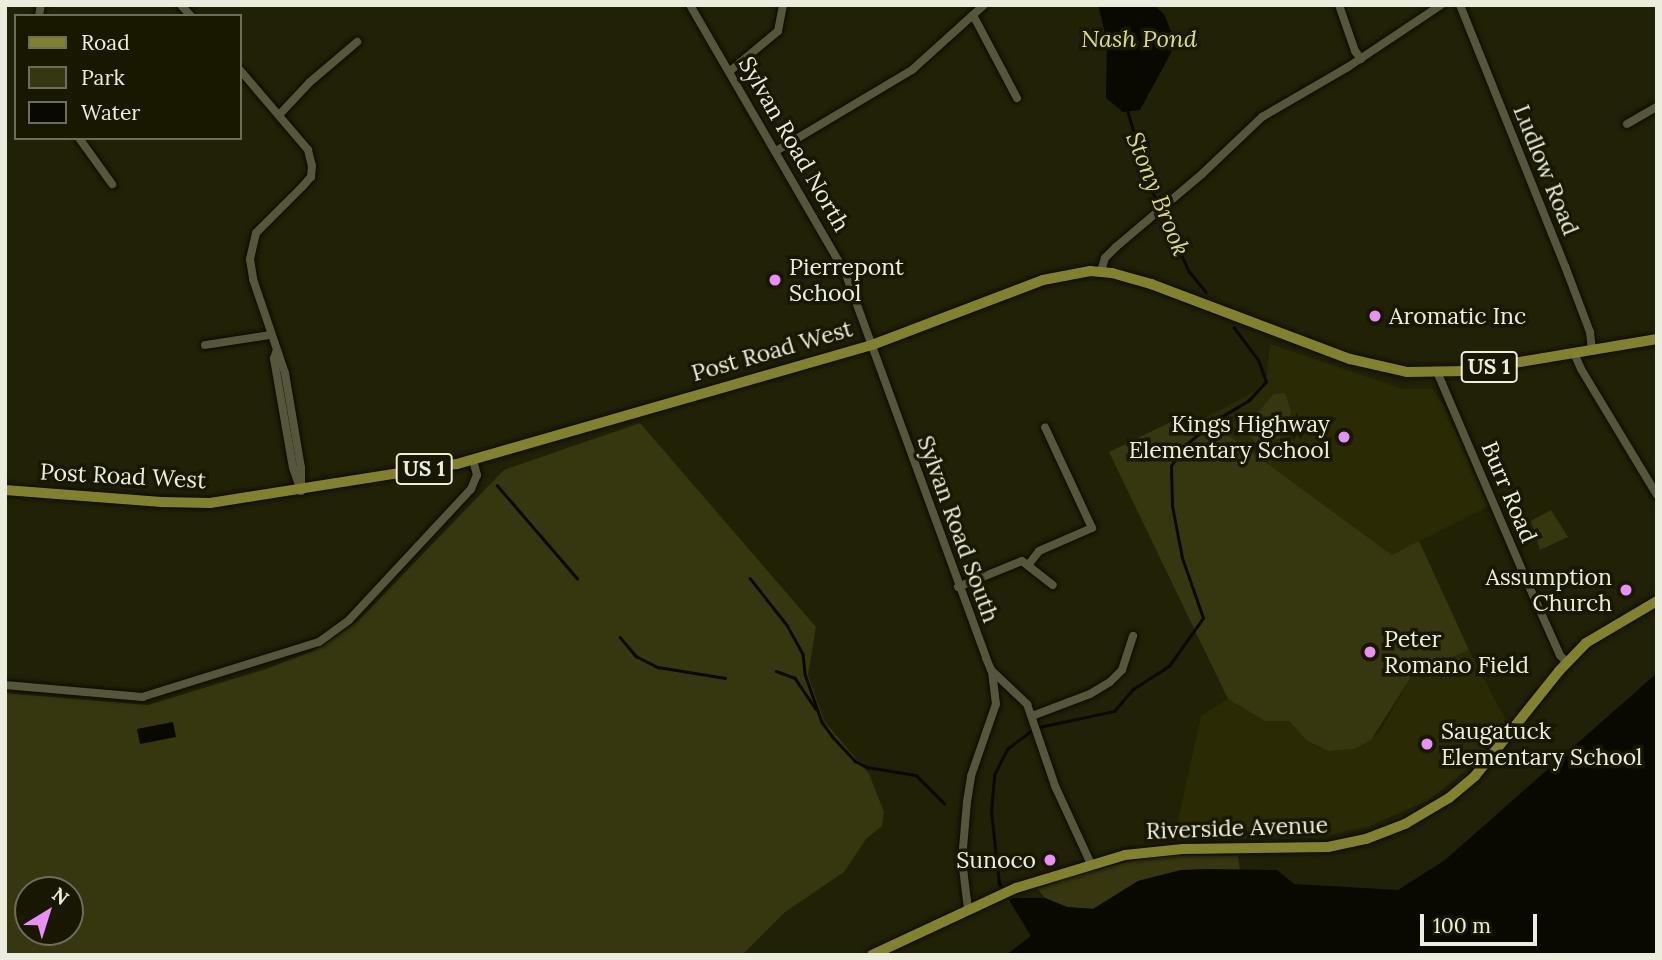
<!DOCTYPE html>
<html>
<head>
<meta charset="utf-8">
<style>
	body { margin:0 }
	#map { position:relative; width:1662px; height:960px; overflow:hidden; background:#212106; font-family:Lora,serif }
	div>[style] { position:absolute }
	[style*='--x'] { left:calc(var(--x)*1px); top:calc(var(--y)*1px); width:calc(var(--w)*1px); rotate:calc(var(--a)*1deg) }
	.built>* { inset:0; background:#2a2a05 }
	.green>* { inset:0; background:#36360f }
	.water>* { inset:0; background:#090900 }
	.stream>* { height:2.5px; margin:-1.25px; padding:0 1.25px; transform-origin:1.25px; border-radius:1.25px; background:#090900 }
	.roads { filter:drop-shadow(0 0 2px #0b0a00) drop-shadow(0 0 2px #0b0a00) }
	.minor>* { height:8px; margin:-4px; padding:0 4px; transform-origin:4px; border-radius:4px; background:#56573a }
	.major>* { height:10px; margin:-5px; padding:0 5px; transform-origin:5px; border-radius:5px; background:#82822c }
	.dots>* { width:19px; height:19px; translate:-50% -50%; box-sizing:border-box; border:4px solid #181800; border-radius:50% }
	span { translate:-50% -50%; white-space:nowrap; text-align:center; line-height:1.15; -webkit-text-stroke:7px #181800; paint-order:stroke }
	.shield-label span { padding:2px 5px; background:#181800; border:2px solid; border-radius:5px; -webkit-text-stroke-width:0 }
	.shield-label { font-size:21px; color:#eceddd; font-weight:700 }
	.street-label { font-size:23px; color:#eceddd }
	.poi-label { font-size:23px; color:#eceddd }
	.left { translate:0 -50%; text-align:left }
	.right { translate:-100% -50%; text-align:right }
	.water-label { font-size:24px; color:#dadc78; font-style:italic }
	.frame { position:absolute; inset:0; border:7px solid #eceddd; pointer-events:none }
	.legend { position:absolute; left:14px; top:14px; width:228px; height:126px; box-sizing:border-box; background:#181800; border:2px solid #6d6d58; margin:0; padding:9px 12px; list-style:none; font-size:21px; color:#eceddd }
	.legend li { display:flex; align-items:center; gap:14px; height:35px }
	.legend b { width:35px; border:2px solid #6d6d58 }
	.north { position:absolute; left:14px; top:876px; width:70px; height:70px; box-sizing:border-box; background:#181800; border:2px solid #6d6d58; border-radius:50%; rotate:38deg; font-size:19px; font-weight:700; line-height:28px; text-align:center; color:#eceddd }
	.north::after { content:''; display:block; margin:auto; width:24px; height:32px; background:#e98efe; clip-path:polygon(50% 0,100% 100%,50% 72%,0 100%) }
	.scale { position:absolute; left:1420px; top:914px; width:117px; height:32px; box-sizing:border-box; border:4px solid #eceddd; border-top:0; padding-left:9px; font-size:21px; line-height:24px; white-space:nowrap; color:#eceddd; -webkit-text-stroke:5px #181800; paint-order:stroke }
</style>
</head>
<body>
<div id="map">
	<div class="built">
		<i style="clip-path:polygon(1270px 344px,1403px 389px,1433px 389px,1444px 406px,1489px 506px,1392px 555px,1205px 418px,1266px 385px)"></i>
		<i style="clip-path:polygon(1469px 650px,1507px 723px,1472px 766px,1427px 801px,1367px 827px,1315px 838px,1174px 839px,1201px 716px,1228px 699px,1265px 721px,1289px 721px,1307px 741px,1318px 747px,1329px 751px,1354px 749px,1378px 734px,1413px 674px)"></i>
	</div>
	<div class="green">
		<i style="clip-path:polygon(1285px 393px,1291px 411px,1289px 421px,1279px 439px,1275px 439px,1267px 448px,1261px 449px,1251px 437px,1235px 432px,1235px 427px,1259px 411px,1274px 394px)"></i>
		<i style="clip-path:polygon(1181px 417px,1187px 427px,1205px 418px,1392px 555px,1419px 541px,1469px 650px,1413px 674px,1371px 740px,1354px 749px,1328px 751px,1307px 741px,1289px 721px,1265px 721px,1228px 699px,1109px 452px)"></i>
		<i style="clip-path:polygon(evenodd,640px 423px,816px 627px,808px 675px,824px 721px,869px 774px,884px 812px,882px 826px,866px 839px,844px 872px,785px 912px,742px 955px,5px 955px,5px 693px,148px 705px,266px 669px,313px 651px,358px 621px,504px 470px,640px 423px,28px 890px,70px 890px,70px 932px,28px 932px,28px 890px)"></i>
		<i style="clip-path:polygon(1551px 510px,1568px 537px,1540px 550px,1531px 521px)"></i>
		<i style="clip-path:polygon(1178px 855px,1238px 856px,1240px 870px,1181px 870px,1138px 881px,1093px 909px,1067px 907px,1045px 898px,1037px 888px,1078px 874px,1136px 860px)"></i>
	</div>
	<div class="water">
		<i style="clip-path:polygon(1098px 5px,1154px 5px,1164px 14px,1172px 34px,1171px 53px,1140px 110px,1123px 112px,1106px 98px,1107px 41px)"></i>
		<i style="clip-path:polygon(1657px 673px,1657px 955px,1006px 955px,1031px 936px,1009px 900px,1014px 898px,1045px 898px,1067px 907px,1093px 909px,1138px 881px,1181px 870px,1207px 869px,1277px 870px,1294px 884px,1398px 890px,1445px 860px)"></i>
		<i style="clip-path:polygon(173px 722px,176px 737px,140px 744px,137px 729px)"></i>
	</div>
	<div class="stream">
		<i style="--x:1127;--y:108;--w:37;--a:74"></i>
		<i style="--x:1137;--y:144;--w:20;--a:63"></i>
		<i style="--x:1146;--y:162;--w:24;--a:81"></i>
		<i style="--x:1150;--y:186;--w:94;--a:65.4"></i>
		<i style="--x:1189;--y:271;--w:27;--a:51"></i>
		<i style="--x:497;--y:485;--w:123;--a:49.3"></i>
		<i style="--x:750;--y:578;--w:60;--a:51.8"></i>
		<i style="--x:787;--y:625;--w:33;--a:61"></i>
		<i style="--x:803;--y:654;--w:20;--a:84"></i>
		<i style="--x:805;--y:674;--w:51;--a:70.5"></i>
		<i style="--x:822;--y:722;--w:17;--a:54"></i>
		<i style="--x:832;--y:736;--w:34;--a:47"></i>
		<i style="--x:855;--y:761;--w:13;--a:27"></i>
		<i style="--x:867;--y:767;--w:50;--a:9.3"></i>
		<i style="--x:916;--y:775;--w:40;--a:45"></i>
		<i style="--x:620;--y:637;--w:25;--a:50"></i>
		<i style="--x:636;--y:656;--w:25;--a:27"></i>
		<i style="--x:658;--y:667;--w:68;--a:9.3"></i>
		<i style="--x:776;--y:671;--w:20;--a:20"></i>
		<i style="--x:795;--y:678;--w:37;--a:56"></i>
		<i style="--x:1039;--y:727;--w:77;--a:-12"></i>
		<i style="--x:1114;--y:711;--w:29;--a:-49"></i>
		<i style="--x:1133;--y:689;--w:43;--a:-32.6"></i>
		<i style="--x:1169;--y:666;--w:59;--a:-54.7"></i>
		<i style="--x:1203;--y:618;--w:64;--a:-109.3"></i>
		<i style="--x:1182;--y:558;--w:53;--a:-100.9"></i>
		<i style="--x:1172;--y:506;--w:40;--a:-91.4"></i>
		<i style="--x:1171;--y:466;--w:22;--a:-58"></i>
		<i style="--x:1183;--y:447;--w:43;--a:-39.3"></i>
		<i style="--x:1216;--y:420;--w:39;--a:-31"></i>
		<i style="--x:1249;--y:400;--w:25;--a:-47"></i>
		<i style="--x:1266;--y:382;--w:23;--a:-110"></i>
		<i style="--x:1258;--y:360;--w:40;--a:-127"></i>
		<i style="--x:1004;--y:890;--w:8;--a:-130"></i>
		<i style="--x:999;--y:884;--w:72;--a:-96.3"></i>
		<i style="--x:991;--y:812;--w:37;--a:-85"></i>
		<i style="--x:994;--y:775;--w:29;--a:-63"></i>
		<i style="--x:1007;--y:749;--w:31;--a:-37"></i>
	</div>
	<div class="roads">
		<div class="minor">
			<i style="--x:181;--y:5;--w:15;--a:48"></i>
			<i style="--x:690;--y:5;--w:309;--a:59.9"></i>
			<i style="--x:845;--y:272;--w:411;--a:69.9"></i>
			<i style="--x:986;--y:658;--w:13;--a:67"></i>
			<i style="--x:991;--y:670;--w:50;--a:43.4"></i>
			<i style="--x:1027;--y:704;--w:87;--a:71.1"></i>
			<i style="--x:1055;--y:786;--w:86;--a:65.2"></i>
			<i style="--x:1339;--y:5;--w:49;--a:70.8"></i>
			<i style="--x:1355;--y:51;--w:10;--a:53"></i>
			<i style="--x:1460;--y:5;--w:281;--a:68.1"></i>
			<i style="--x:1565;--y:266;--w:71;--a:69.3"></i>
			<i style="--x:1590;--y:332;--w:18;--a:84"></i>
			<i style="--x:973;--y:15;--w:94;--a:62.1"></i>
			<i style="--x:39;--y:16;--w:11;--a:-80"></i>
			<i style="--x:240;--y:70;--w:105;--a:49.6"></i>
			<i style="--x:308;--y:150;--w:16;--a:76"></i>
			<i style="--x:312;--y:166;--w:11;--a:95"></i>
			<i style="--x:311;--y:177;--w:12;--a:132"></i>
			<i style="--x:303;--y:186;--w:66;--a:135"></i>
			<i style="--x:256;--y:233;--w:27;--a:103"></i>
			<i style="--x:250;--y:259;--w:20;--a:81"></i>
			<i style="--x:253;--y:279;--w:99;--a:71.2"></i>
			<i style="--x:285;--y:373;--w:96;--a:80.4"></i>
			<i style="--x:301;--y:468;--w:23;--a:90"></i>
			<i style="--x:301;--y:491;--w:24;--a:-109"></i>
			<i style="--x:293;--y:468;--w:111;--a:-99.9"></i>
			<i style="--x:274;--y:359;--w:7;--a:-74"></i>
			<i style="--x:730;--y:71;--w:62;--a:-39.8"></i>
			<i style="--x:778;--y:31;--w:26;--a:-79"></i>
			<i style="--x:279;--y:115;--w:45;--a:-46.8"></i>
			<i style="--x:310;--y:82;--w:62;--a:-40.4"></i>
			<i style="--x:1627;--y:124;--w:34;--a:-30"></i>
			<i style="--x:79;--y:138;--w:57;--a:54.3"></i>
			<i style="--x:776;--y:151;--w:158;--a:-30.8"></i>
			<i style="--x:912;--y:70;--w:97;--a:-42.1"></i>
			<i style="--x:1101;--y:271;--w:14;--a:-73"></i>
			<i style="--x:1105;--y:258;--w:16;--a:-45"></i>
			<i style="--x:1116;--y:247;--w:113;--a:-40.3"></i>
			<i style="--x:1202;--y:174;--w:83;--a:-43.5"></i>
			<i style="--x:1262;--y:117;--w:99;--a:-30.2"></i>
			<i style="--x:1348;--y:67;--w:112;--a:-33.7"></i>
			<i style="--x:205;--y:345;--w:66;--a:-8.7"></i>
			<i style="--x:1574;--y:353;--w:17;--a:66"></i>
			<i style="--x:1581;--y:369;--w:147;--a:58.9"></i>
			<i style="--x:1438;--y:374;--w:219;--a:66.8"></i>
			<i style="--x:1524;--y:575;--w:88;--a:65.8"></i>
			<i style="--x:1560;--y:655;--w:9;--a:49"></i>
			<i style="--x:1029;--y:564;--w:16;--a:-52"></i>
			<i style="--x:1039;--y:551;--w:58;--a:-23.5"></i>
			<i style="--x:1092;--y:528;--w:111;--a:-115"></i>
			<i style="--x:958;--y:587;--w:69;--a:-22.1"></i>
			<i style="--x:1022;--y:561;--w:39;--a:38"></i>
			<i style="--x:5;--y:685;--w:138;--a:5"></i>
			<i style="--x:142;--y:697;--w:185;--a:-17.3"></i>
			<i style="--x:319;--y:642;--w:37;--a:-36"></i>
			<i style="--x:349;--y:620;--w:179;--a:-47"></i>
			<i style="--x:471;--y:489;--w:15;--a:-67"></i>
			<i style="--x:477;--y:475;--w:16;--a:-105"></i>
			<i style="--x:1032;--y:716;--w:62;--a:-20.8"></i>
			<i style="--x:1090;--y:694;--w:23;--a:-31"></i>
			<i style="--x:1110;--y:682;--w:17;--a:-45"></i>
			<i style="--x:1122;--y:670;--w:36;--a:-72"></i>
			<i style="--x:968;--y:909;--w:49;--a:-97"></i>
			<i style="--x:962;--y:860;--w:58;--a:-85.1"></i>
			<i style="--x:967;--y:802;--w:26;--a:-81"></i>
			<i style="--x:971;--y:776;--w:76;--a:-70.9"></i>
			<i style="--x:996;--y:704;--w:31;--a:-97"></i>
		</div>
		<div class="major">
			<i style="--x:5;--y:490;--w:157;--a:4.4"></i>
			<i style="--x:162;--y:502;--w:48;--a:1.2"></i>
			<i style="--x:210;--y:503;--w:250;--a:-9"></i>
			<i style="--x:457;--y:464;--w:432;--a:-16"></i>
			<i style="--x:872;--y:345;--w:183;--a:-20.8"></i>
			<i style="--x:1043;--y:280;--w:48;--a:-10.8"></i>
			<i style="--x:1090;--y:271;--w:22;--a:5"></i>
			<i style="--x:1112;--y:273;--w:41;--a:15.8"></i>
			<i style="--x:1151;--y:284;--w:213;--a:20.7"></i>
			<i style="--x:1350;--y:359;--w:58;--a:12.8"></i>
			<i style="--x:1407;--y:372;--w:59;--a:-1"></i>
			<i style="--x:1466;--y:371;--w:194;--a:-9.5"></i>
			<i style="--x:872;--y:955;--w:159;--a:-25"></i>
			<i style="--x:1016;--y:888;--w:114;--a:-16.8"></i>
			<i style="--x:1125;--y:855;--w:58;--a:-5.9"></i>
			<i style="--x:1183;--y:849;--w:145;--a:-0.8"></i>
			<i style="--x:1328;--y:847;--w:39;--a:-12"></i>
			<i style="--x:1366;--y:839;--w:42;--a:-21"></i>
			<i style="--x:1405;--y:824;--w:51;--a:-30.6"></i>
			<i style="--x:1449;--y:798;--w:34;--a:-40"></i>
			<i style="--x:1475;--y:776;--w:134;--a:-51.3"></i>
			<i style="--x:1559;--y:671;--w:39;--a:-46"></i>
			<i style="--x:1586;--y:643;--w:82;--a:-30.6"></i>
		</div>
	</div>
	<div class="dots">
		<i style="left:775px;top:280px;background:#e98efe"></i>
		<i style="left:1375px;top:316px;background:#e98efe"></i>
		<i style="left:1344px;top:437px;background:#e98efe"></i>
		<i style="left:1626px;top:590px;background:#e98efe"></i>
		<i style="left:1370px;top:652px;background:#e98efe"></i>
		<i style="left:1427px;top:744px;background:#e98efe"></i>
		<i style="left:1050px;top:860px;background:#e98efe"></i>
	</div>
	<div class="shield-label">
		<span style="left:1489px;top:367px">US 1</span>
		<span style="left:424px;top:469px">US 1</span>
	</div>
	<div class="street-label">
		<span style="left:794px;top:144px;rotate:60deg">Sylvan Road North</span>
		<span style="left:1546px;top:170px;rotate:68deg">Ludlow Road</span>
		<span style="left:772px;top:351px;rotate:-16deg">Post Road West</span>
		<span style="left:123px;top:476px;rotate:3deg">Post Road West</span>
		<span style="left:1509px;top:492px;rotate:67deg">Burr Road</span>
		<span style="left:958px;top:529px;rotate:70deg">Sylvan Road South</span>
		<span style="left:1237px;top:828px;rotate:-2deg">Riverside Avenue</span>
	</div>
	<div class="poi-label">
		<span class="left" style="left:789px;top:280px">Pierrepont<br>School</span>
		<span class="left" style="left:1389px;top:316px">Aromatic Inc</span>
		<span class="right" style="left:1330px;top:437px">Kings Highway<br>Elementary School</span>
		<span class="right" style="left:1612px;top:590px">Assumption<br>Church</span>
		<span class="left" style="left:1384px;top:652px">Peter<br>Romano Field</span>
		<span class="left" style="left:1441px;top:744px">Saugatuck<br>Elementary School</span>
		<span class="right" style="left:1036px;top:860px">Sunoco</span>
	</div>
	<div class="water-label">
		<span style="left:1139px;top:39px">Nash Pond</span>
		<span style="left:1158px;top:194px;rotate:68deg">Stony Brook</span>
	</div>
	<div class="frame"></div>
	<ul class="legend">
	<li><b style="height:9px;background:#82822c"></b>Road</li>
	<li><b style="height:19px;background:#36360f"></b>Park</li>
	<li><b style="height:19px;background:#090900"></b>Water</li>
	</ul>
	<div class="north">N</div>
	<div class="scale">100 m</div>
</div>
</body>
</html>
